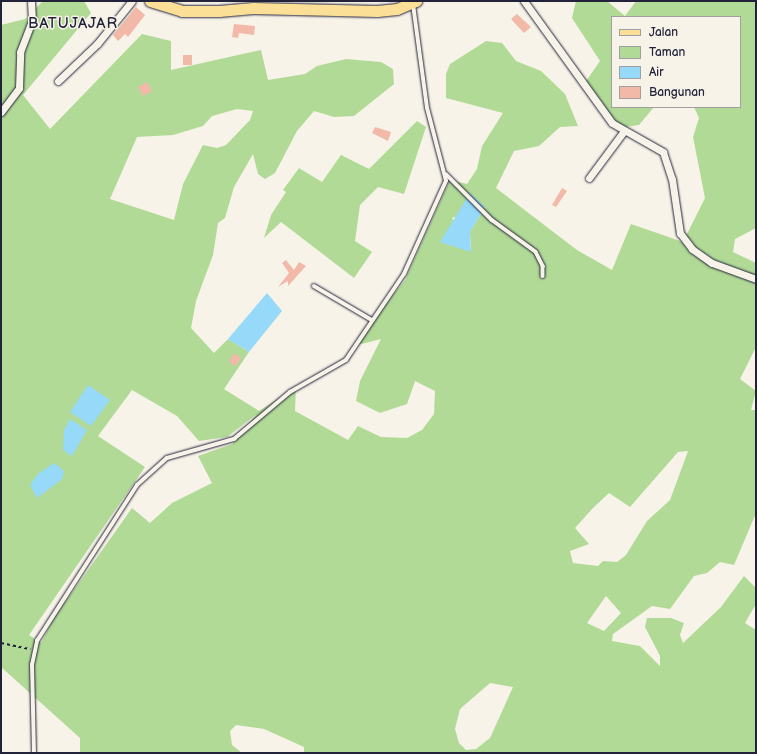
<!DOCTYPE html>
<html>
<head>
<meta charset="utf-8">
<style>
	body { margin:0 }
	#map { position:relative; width:757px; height:754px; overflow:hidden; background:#f7f3e8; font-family:"Balsamiq Sans",sans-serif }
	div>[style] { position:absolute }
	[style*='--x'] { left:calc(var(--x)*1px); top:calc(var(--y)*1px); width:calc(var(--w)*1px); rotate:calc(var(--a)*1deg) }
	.green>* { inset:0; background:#b1da97 }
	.water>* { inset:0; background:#96d9f8 }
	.building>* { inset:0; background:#f2b9a9 }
	.path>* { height:1.5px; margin-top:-0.75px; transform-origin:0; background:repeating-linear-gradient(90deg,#22223b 0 3px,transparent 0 6px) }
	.roads { filter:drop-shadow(0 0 1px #22223b) drop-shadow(0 0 1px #22223b) }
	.service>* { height:3.5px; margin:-1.75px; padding:0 1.75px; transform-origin:1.75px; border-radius:1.75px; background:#f7f3e8 }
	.minor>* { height:7px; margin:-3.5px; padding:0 3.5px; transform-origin:3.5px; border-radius:3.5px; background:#f7f3e8 }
	.primary>* { height:11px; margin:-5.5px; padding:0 5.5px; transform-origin:5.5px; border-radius:5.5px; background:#fbdf96 }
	span { translate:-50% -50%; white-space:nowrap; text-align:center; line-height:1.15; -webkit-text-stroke:3px #f7f3e8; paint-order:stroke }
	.quarter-label { font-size:15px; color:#22223b; letter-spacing:1px }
	.frame { position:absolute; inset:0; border:2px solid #22223b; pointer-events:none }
	.legend { position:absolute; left:611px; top:16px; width:130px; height:92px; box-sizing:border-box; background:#f7f3e8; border:1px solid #a29fa3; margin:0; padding:5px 7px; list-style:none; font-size:12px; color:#22223b }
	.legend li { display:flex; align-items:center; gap:8px; height:20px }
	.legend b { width:20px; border:1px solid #a29fa3 }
</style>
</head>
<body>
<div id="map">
	<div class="green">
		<i style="clip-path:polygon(evenodd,43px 1px,84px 1px,91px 13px,23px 95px,50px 129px,142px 34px,171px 41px,171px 70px,261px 50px,268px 80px,305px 74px,317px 66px,346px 59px,381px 62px,393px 69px,394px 84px,354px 116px,334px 117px,314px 111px,297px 131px,275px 173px,265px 179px,258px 174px,253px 154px,234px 187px,225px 218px,218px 223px,213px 255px,196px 301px,191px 328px,214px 353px,228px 339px,249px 352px,224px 389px,259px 411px,296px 387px,295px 411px,348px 440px,358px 426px,381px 437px,407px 438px,422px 430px,434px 414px,435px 391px,415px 381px,407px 404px,380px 413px,356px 401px,360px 381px,381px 339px,353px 346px,405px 280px,450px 180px,467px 184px,477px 169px,482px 146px,503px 113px,446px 98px,446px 74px,450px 64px,486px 41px,502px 43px,516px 61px,541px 71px,565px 94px,578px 126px,560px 127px,539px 146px,514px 151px,496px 188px,577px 250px,612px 270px,631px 224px,683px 242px,705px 198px,693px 137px,699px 118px,694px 107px,740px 107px,740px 17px,612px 17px,612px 107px,654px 107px,639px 125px,625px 127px,615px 124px,584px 84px,600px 61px,572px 18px,576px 1px,607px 1px,625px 16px,636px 1px,756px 1px,756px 228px,735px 239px,733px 252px,756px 263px,756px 347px,740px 379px,756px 391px,751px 410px,756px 410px,756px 513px,734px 565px,720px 562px,707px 573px,694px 576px,670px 609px,652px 606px,613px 634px,612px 641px,640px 646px,660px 666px,660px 656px,645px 627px,647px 618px,671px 618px,684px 623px,680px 635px,683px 643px,721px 607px,744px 576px,756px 588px,756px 604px,745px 623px,756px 630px,756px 753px,304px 753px,304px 747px,264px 729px,236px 725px,230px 731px,232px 745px,242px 753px,80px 753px,80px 738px,1px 667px,1px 25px,25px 19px,43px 1px,237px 109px,253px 111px,250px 120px,226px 145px,217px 148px,203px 145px,183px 184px,174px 220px,110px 199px,137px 137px,173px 135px,203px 126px,212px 116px,237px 109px,43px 1px,485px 207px,470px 232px,471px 252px,452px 218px,485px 207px,43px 1px,132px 390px,177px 416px,199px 441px,227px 437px,257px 414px,232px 444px,198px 456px,212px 483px,172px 503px,150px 523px,132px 508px,54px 618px,41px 643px,29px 635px,145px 467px,98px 436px,132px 390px,43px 1px,688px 451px,670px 500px,647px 521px,626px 555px,617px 562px,603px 561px,598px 566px,573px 563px,570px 551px,589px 544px,575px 528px,593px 508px,609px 493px,630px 507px,678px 452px,688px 451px,43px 1px,606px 596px,621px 613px,604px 631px,587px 623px,606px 596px,43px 1px,490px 683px,513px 687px,490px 738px,476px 749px,466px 750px,459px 743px,455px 729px,460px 709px,490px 683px)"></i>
		<i style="clip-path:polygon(417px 121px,426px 127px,404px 194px,378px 187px,360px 205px,355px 241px,372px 252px,354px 278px,281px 222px,264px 238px,271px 215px,286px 192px,283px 190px,299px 168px,322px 182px,341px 155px,369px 169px)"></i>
	</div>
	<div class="water">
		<i style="clip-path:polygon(470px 193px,485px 207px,470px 232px,471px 252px,440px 242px)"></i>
		<i style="clip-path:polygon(267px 293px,282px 311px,249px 352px,228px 339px)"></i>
		<i style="clip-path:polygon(88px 385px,110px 400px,91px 426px,70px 412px)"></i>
		<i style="clip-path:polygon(70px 419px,87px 430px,72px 456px,63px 450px,64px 430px)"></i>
		<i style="clip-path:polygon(54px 463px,64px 471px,62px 479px,37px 498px,30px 485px,38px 474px)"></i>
	</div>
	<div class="building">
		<i style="clip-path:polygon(136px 7px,145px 15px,128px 37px,125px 34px,118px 41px,113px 35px)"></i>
		<i style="clip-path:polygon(517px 14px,531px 27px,524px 33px,511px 19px)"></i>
		<i style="clip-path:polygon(234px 24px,255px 26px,254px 35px,239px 33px,238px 38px,232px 37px)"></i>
		<i style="clip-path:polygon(183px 55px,192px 55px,192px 65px,183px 65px)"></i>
		<i style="clip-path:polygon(147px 82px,152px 91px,143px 96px,138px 87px)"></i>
		<i style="clip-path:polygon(375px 127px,391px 132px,388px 141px,372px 133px)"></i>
		<i style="clip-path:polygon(562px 188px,567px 191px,556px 207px,552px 205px)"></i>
		<i style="clip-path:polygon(286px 260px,294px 270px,299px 262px,306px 266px,288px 286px,288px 281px,278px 287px,289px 273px,282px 263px)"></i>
		<i style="clip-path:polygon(234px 353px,241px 358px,236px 366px,229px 362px)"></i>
	</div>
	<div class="path">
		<i style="--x:1;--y:643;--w:30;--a:12"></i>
	</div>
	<div class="roads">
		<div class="service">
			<i style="--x:446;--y:174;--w:65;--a:45"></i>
			<i style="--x:492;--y:220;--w:54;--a:36"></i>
			<i style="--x:536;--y:252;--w:16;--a:63"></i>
			<i style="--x:543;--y:266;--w:10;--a:90"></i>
			<i style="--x:314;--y:286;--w:67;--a:30.4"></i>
			<i style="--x:34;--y:753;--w:88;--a:-91.3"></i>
			<i style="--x:32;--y:665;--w:25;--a:-78"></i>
			<i style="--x:37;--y:641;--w:185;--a:-57.3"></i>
			<i style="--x:137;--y:485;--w:40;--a:-42"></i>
			<i style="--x:167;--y:458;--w:70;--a:-15.8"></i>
			<i style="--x:234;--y:439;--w:73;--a:-40"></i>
			<i style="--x:290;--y:392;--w:64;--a:-29.7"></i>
			<i style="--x:346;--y:360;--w:104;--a:-56"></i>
			<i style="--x:404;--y:274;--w:102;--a:-65.7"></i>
			<i style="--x:446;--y:181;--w:75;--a:-104.6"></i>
			<i style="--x:427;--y:108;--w:105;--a:-97.7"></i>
		</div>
		<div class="minor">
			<i style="--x:524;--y:1;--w:150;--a:54.2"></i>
			<i style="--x:612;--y:123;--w:59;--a:29.6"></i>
			<i style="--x:663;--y:152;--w:28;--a:72"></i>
			<i style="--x:672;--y:179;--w:55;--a:81.6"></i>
			<i style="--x:680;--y:233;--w:20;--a:53"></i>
			<i style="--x:692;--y:249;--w:24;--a:35"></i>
			<i style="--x:712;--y:263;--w:47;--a:20"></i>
			<i style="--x:58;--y:81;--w:54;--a:-43.5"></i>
			<i style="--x:97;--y:44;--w:55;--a:-50.9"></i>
			<i style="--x:1;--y:112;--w:30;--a:-53"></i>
			<i style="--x:19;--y:88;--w:36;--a:-88"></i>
			<i style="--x:20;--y:52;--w:34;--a:-69"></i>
			<i style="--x:32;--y:20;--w:19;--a:-93"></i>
			<i style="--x:589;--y:178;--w:59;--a:-53.3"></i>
		</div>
		<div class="primary">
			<i style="--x:150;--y:1;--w:34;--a:17"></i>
			<i style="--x:182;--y:11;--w:37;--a:0"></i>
			<i style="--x:219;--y:11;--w:34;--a:-5"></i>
			<i style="--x:253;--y:8;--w:124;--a:1.4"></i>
			<i style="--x:377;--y:11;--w:20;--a:-6"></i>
			<i style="--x:397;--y:9;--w:21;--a:-23"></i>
		</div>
	</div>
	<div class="quarter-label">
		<span style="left:73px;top:24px">BATUJAJAR</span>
	</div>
	<div class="frame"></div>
	<ul class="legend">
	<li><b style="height:5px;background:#fbdf96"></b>Jalan</li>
	<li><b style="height:11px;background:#b1da97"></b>Taman</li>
	<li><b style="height:11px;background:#96d9f8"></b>Air</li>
	<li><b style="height:11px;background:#f2b9a9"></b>Bangunan</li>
	</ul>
</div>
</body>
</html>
